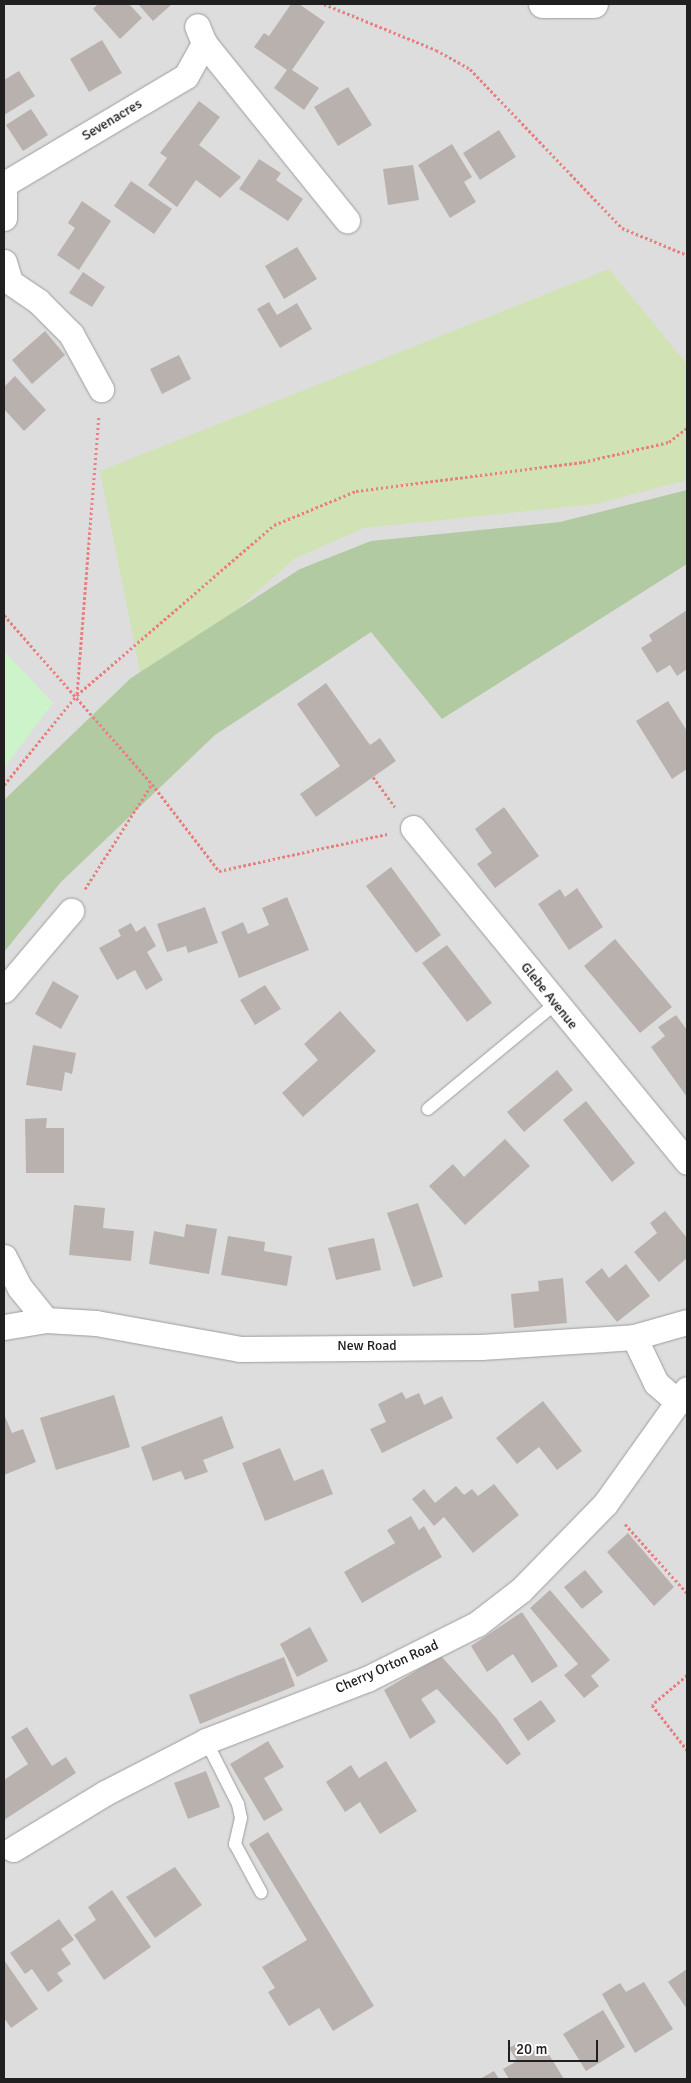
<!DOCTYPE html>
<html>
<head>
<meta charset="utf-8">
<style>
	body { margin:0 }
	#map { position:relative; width:691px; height:2083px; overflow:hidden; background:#f0ece8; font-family:Signika,sans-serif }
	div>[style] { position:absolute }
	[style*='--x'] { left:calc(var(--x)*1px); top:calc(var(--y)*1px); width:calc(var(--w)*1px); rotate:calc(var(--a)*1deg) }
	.residential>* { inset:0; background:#dedddd }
	.grass>* { inset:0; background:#d1e3b5 }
	.forest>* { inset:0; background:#b2caa2 }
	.park>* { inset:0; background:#cdf3cb }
	.building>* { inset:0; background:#b9b1ae }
	.path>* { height:3px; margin-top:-1.5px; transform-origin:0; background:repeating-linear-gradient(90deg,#e98081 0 2.5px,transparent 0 5px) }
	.roads { filter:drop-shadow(0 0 1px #9d9d9d) drop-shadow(0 0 1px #9d9d9d) }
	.service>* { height:12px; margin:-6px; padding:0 6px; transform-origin:6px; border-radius:6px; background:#fff }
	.minor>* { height:25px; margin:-12.5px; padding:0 12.5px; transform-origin:12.5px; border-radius:12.5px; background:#fff }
	.tertiary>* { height:28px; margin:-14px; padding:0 14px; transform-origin:14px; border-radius:14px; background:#fff }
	span { translate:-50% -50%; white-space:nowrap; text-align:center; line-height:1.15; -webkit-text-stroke:4px #fff; paint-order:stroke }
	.street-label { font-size:14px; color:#202020 }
	.frame { position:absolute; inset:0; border:5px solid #202020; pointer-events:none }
	.scale { position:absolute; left:508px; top:2040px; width:90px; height:22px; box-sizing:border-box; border:2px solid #202020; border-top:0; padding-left:6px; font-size:15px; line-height:18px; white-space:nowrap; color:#202020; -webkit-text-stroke:4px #fff; paint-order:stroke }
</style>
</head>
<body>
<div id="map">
	<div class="residential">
		<i style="clip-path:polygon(4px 4px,687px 4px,687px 2079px,4px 2079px)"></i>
	</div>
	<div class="grass">
		<i style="clip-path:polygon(609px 269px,687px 364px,687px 480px,596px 504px,364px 528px,294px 559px,144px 692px,100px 471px)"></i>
	</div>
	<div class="forest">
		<i style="clip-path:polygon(687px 490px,687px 564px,442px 719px,371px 632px,215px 735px,61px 882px,4px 952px,4px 800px,131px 678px,300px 569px,371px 541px,560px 522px)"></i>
	</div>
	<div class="park">
		<i style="clip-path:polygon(4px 651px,53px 703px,4px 768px)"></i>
	</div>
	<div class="building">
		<i style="clip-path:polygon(98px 4px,129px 4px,142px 18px,120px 39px,93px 9px)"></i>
		<i style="clip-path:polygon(138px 4px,172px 4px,153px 21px)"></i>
		<i style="clip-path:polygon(291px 4px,299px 4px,325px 22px,292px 70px,319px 88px,304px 110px,274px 88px,287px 70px,254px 47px,264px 33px,269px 36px)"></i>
		<i style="clip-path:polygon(102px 40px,122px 73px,89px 92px,70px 59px)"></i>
		<i style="clip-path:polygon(19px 71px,35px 96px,4px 115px,4px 80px)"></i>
		<i style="clip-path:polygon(348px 87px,372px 125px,338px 146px,314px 107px)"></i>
		<i style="clip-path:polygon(199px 101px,220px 117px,199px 145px,241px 177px,220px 198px,196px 180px,177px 207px,148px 185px,167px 158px,160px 153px)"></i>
		<i style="clip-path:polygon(31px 109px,48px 135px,23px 151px,6px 125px)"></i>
		<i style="clip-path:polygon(499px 130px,516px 157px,480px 180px,463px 153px)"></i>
		<i style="clip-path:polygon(452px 144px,472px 177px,464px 182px,476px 202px,450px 218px,418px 165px)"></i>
		<i style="clip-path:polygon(259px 159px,281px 173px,276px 180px,303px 199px,288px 221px,239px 189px)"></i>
		<i style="clip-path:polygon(413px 165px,419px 200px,388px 205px,383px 169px)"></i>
		<i style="clip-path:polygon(131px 181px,172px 209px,154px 234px,114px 206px)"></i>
		<i style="clip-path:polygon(82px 201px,111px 221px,79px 270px,57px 255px,75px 228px,68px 223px)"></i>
		<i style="clip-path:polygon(297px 247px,317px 279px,284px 299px,265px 266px)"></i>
		<i style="clip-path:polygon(83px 272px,105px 287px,92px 307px,69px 293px)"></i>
		<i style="clip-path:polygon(269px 302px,277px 315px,297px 303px,312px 329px,280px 348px,257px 309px)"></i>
		<i style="clip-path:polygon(45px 331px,65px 355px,32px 384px,12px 360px)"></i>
		<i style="clip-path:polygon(179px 355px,191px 379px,162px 394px,150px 369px)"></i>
		<i style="clip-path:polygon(15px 376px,46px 410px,24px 431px,4px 409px,4px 387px)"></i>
		<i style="clip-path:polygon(687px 610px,687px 669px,677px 676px,670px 665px,657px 673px,641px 648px,652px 641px,649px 635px)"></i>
		<i style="clip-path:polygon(326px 683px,370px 745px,380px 738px,396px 761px,316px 817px,300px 794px,340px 766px,297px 704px)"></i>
		<i style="clip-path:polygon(668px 701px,687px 731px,687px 769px,672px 779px,636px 721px)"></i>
		<i style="clip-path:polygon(504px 807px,539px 856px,495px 888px,477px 864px,492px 853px,475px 829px)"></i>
		<i style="clip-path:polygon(391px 867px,441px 935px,416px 953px,366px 886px)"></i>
		<i style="clip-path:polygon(577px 888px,603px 927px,569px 950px,538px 904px,560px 889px,565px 897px)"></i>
		<i style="clip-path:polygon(287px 897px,309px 950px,239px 978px,221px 932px,243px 922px,248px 934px,269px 925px,262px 908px)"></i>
		<i style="clip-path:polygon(205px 907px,218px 943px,188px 953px,186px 946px,167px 952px,157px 924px)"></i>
		<i style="clip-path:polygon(131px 923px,136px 932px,145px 926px,156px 946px,147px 952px,163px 980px,146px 990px,135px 970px,117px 980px,99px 948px,121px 936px,118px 930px)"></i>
		<i style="clip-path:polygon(615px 939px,672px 1007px,640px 1033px,584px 966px)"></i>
		<i style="clip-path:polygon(447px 945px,492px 1003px,467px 1022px,422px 963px)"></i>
		<i style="clip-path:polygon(53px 981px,79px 996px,61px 1029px,35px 1014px)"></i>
		<i style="clip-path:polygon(265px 985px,281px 1009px,255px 1025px,240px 1000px)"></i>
		<i style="clip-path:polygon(340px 1011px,376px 1051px,303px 1117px,282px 1093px,318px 1060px,304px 1044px)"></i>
		<i style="clip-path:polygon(676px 1015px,687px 1030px,687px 1097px,651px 1047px,665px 1036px,658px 1027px)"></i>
		<i style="clip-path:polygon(33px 1045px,76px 1053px,72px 1074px,65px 1072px,62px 1091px,26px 1085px)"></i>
		<i style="clip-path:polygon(557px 1070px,573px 1090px,524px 1132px,507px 1112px)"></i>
		<i style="clip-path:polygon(586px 1101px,635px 1163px,612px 1182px,563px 1120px)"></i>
		<i style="clip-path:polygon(47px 1118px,46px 1128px,64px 1128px,64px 1173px,26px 1173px,25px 1119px)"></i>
		<i style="clip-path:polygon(505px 1139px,530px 1166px,465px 1225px,429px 1186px,453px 1164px,464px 1177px)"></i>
		<i style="clip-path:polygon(418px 1203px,443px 1277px,413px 1287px,387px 1213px)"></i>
		<i style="clip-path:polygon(74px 1205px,105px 1208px,103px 1228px,134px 1231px,131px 1261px,69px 1255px)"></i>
		<i style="clip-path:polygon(665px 1211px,687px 1238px,687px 1258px,659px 1282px,634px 1252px,657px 1233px,650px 1223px)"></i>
		<i style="clip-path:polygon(186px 1224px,217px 1229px,209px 1274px,149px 1264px,154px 1231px,184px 1237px)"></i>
		<i style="clip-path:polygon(228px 1236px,265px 1242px,264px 1251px,292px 1256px,287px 1286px,221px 1275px)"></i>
		<i style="clip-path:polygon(374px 1238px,381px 1270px,336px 1280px,328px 1248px)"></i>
		<i style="clip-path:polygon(626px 1264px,650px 1296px,617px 1322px,585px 1282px,602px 1268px,609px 1278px)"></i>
		<i style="clip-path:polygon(563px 1278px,567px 1323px,514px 1328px,511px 1294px,539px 1291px,538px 1281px)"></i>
		<i style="clip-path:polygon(402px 1392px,406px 1399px,419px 1393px,424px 1405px,442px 1396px,453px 1418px,382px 1453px,370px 1429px,386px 1422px,378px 1404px)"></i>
		<i style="clip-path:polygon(114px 1395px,130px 1447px,56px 1470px,40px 1418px)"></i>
		<i style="clip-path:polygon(543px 1401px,582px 1451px,557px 1470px,539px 1447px,517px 1464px,496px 1438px)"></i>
		<i style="clip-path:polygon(4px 1414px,12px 1433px,23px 1429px,36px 1462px,4px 1475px)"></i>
		<i style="clip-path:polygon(222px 1416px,234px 1448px,203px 1460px,208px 1472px,185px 1480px,181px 1471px,153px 1481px,141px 1447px)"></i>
		<i style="clip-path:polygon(280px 1448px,294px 1481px,323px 1469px,333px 1494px,265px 1521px,242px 1463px)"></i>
		<i style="clip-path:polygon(494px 1484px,519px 1515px,473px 1553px,444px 1517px,434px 1526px,412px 1499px,424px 1489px,435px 1503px,456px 1486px,464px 1495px,472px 1489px,478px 1496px)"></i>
		<i style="clip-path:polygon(411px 1516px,419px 1530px,424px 1526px,442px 1557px,362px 1603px,344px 1572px,395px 1543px,387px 1530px)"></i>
		<i style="clip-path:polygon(628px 1533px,674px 1587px,654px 1606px,607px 1552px)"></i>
		<i style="clip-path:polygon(585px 1570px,603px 1592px,582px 1609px,564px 1587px)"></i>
		<i style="clip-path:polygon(550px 1590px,610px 1660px,591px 1676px,599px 1686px,584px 1698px,564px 1675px,578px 1664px,530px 1608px)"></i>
		<i style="clip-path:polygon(522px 1612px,558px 1666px,532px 1683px,513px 1654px,487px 1672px,471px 1646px)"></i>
		<i style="clip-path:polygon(310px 1627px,328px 1661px,297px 1677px,280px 1644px)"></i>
		<i style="clip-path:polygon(441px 1656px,497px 1719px,521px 1754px,507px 1765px,437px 1689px,421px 1699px,436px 1722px,410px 1739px,384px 1690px)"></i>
		<i style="clip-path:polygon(284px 1657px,295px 1686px,200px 1724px,189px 1695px)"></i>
		<i style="clip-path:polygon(541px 1700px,556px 1721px,528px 1741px,513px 1719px)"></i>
		<i style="clip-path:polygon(27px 1727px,52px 1766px,66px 1757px,76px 1773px,4px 1820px,4px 1780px,28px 1764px,11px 1737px)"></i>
		<i style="clip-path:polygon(268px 1741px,284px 1767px,264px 1778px,283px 1810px,264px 1821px,230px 1764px)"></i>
		<i style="clip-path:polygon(386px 1761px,417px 1811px,380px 1834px,360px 1802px,345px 1812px,326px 1782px,351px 1765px,359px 1778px)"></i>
		<i style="clip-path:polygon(206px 1771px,220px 1807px,188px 1819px,174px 1783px)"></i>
		<i style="clip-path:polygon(268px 1832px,374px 2006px,333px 2031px,319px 2008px,289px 2026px,268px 1992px,275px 1988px,262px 1967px,307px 1940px,249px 1844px)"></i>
		<i style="clip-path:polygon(175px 1867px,202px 1905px,155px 1938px,126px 1897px)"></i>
		<i style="clip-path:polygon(112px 1890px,151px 1947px,104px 1980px,74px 1935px,96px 1920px,88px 1907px)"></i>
		<i style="clip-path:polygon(59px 1919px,74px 1940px,61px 1949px,71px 1964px,57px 1973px,63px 1981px,48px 1992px,32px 1969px,25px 1974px,10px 1953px)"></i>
		<i style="clip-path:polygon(4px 1960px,38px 2009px,11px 2028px,4px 2018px)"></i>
		<i style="clip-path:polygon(687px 1969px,687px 2009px,668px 1982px)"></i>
		<i style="clip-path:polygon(644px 1982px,673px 2029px,635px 2053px,602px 1994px,620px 1983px,626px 1992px)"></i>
		<i style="clip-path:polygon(603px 2010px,625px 2047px,586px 2071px,563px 2034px)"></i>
		<i style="clip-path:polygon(521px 2041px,529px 2053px,543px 2045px,564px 2079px,509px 2079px,503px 2069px,517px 2061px,509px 2048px)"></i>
		<i style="clip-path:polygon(494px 2071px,499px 2079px,480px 2079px)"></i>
	</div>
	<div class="path">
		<i style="--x:324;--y:4;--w:121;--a:22.3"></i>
		<i style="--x:436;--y:50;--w:39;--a:29"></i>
		<i style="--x:470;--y:69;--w:220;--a:46.3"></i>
		<i style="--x:622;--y:228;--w:70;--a:22.6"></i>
		<i style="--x:4;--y:615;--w:225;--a:48.8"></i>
		<i style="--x:77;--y:694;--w:279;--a:-85.5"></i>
		<i style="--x:373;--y:777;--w:37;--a:54"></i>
		<i style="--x:4;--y:785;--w:116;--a:-51"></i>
		<i style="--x:77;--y:695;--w:260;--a:-40.8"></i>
		<i style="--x:274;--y:525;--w:89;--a:-22.5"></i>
		<i style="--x:356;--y:491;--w:229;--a:-7.3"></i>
		<i style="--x:583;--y:462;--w:88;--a:-13.1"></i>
		<i style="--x:669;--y:442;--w:23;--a:-38"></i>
		<i style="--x:85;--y:889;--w:125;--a:-57.5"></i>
		<i style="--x:152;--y:784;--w:110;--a:52.4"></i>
		<i style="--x:219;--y:871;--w:172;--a:-12.4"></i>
		<i style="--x:625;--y:1524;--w:93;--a:48.1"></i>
		<i style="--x:687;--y:1675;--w:46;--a:139.4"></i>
		<i style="--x:652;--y:1705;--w:57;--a:52.1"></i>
	</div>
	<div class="roads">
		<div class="service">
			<i style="--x:428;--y:1109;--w:165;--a:-39.6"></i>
			<i style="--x:206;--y:1741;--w:71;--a:63.1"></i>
			<i style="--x:238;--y:1804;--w:14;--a:78"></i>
			<i style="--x:241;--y:1818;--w:27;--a:103"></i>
			<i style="--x:235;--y:1844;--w:55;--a:61.6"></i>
		</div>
		<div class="minor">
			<i style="--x:204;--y:43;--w:228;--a:51.1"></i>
			<i style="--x:4;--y:182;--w:36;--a:90"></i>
			<i style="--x:6;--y:183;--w:209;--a:-30.7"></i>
			<i style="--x:186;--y:76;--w:38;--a:-61"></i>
			<i style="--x:204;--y:43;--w:18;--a:-112"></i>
			<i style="--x:4;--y:262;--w:21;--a:73"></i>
			<i style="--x:10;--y:282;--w:34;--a:34"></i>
			<i style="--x:38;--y:301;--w:47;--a:45"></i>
			<i style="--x:71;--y:334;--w:63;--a:61.4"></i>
			<i style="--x:413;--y:828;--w:432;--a:50.6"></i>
			<i style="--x:4;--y:990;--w:104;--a:-49.7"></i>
			<i style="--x:4;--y:1257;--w:35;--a:63"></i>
			<i style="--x:20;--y:1288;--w:41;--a:50.9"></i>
			<i style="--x:4;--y:1327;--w:43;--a:-9.5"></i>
			<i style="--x:46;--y:1320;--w:50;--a:3.4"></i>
			<i style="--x:96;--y:1323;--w:146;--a:10.2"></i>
			<i style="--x:240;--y:1349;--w:241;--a:-0.5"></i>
			<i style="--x:481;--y:1347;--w:153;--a:-3.7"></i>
			<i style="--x:634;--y:1337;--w:55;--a:-15.8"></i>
			<i style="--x:634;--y:1337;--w:51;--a:64.4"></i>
			<i style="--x:656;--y:1383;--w:29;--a:41"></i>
			<i style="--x:13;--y:1849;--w:108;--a:-31.3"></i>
			<i style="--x:105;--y:1793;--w:114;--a:-27.2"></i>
			<i style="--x:206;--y:1741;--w:173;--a:-21.1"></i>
			<i style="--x:367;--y:1679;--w:123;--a:-26.6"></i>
			<i style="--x:477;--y:1624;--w:56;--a:-37.7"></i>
			<i style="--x:521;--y:1590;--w:120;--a:-45.7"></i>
			<i style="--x:605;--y:1504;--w:141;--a:-54.5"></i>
		</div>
		<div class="tertiary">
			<i style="--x:543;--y:4;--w:51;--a:0"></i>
		</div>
	</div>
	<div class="street-label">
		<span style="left:112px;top:120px;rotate:-31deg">Sevenacres</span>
		<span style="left:549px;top:996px;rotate:51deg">Glebe Avenue</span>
		<span style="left:367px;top:1346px">New Road</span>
		<span style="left:387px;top:1667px;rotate:-24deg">Cherry Orton Road</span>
	</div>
	<div class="frame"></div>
	<div class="scale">20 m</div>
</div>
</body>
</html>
